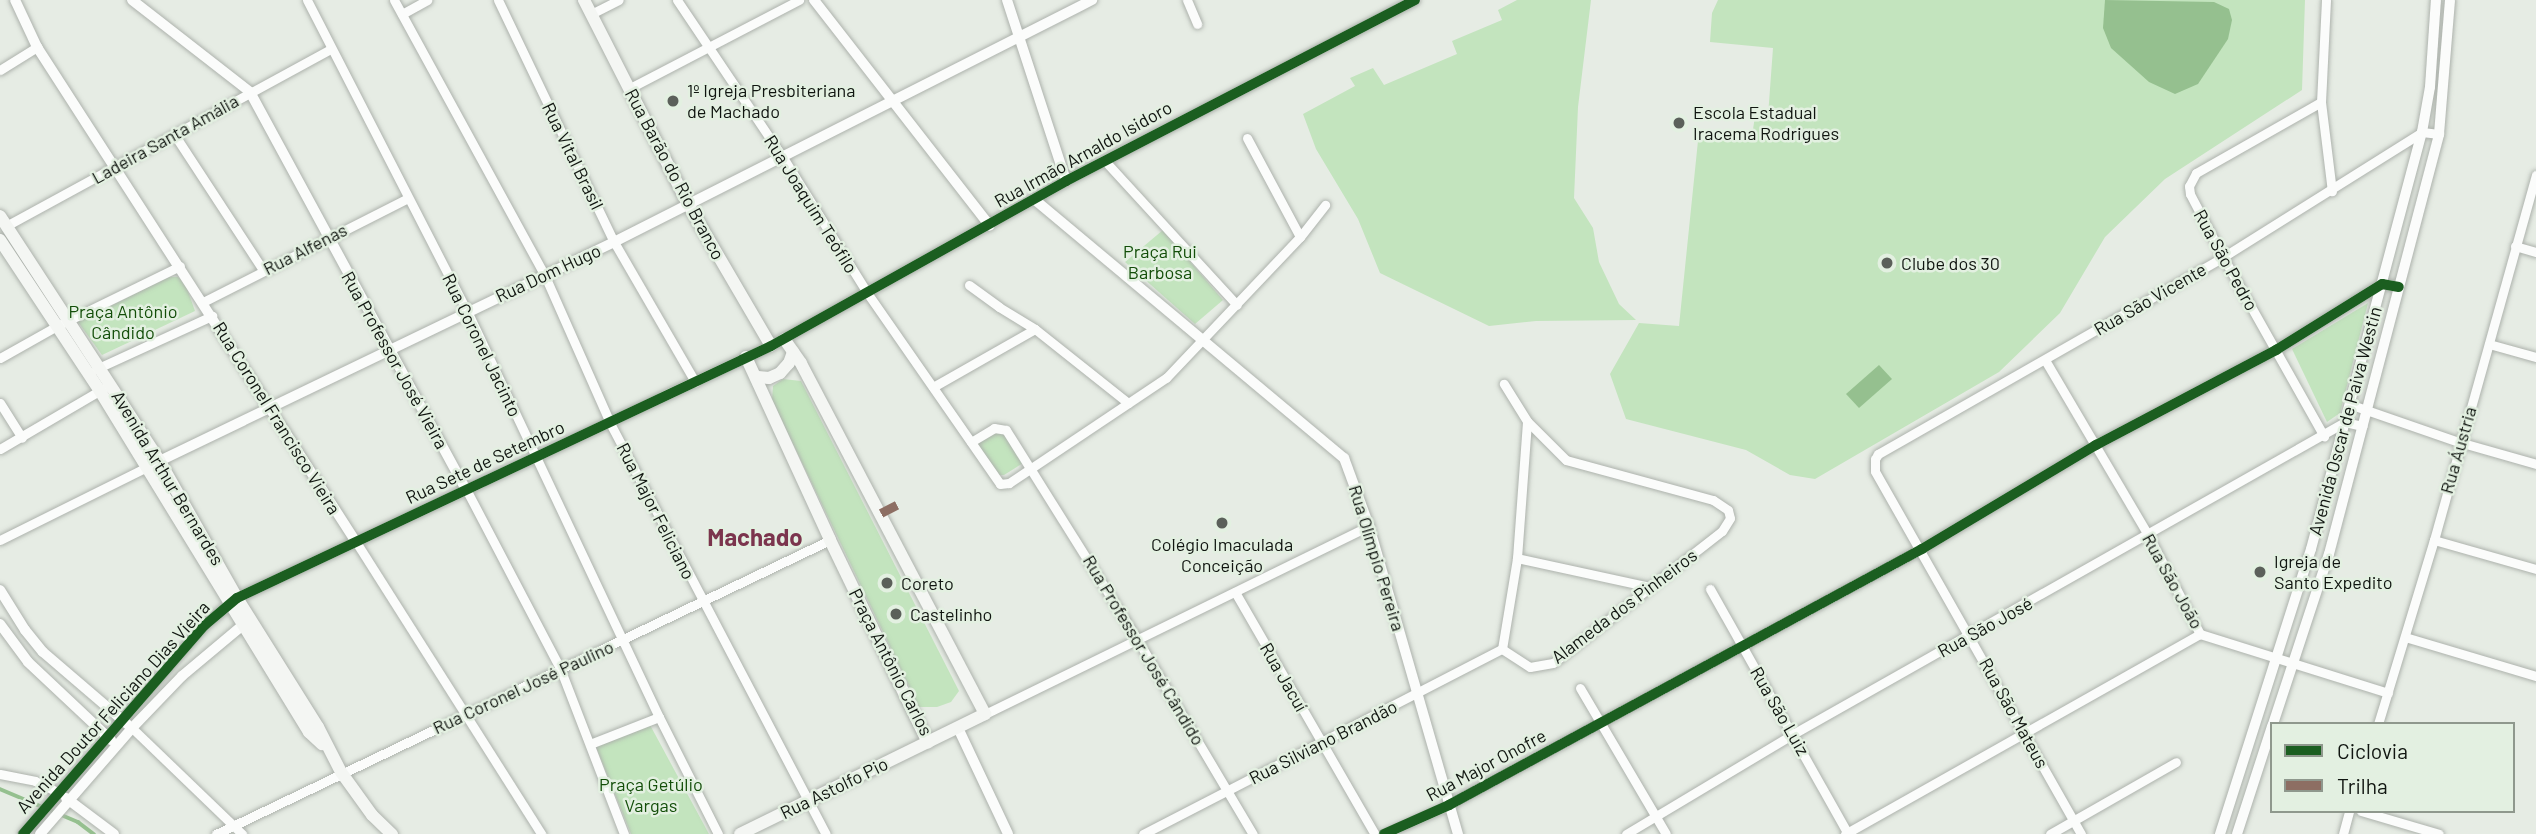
<!DOCTYPE html>
<html>
<head>
<meta charset="utf-8">
<style>
	body { margin:0 }
	#map { position:relative; width:2536px; height:834px; overflow:hidden; background:#e6ece4; font-family:Barlow,sans-serif }
	div>[style] { position:absolute }
	[style*='--x'] { left:calc(var(--x)*1px); top:calc(var(--y)*1px); width:calc(var(--w)*1px); rotate:calc(var(--a)*1deg) }
	.green>* { inset:0; background:#c3e4be }
	.water>* { inset:0; background:#95c08f }
	.stream>* { height:3.5px; margin:-1.75px; padding:0 1.75px; transform-origin:1.75px; border-radius:1.75px; background:#95c08f }
	.roads { filter:drop-shadow(0 0 2px #adb2ac) drop-shadow(0 0 2px #adb2ac) }
	.minor>* { height:9px; margin:-4.5px; padding:0 4.5px; transform-origin:4.5px; border-radius:4.5px; background:#fbfcfb }
	.tertiary>* { height:10px; margin:-5px; padding:0 5px; transform-origin:5px; border-radius:5px; background:#fbfcfb }
	.secondary>* { height:12px; margin:-6px; padding:0 6px; transform-origin:6px; border-radius:6px; background:#f4f6f3 }
	.quiet>* { height:9px; margin-top:-4.5px; transform-origin:0; background:repeating-linear-gradient(90deg,#8d6e63 0 18px,transparent 0 27px) }
	.cycleway>* { height:10px; margin:-5px; padding:0 5px; transform-origin:5px; border-radius:5px; background:#1b5e20 }
	.dots>* { width:19px; height:19px; translate:-50% -50%; box-sizing:border-box; border:4px solid #e3f0e1; border-radius:50% }
	span { translate:-50% -50%; white-space:nowrap; text-align:center; line-height:1.15; -webkit-text-stroke:5px #e3f0e1; paint-order:stroke }
	.poi-label { font-size:18px; color:#101510 }
	.left { translate:0 -50%; text-align:left }
	.street-label { font-size:18px; color:#101510 }
	.park-label { font-size:18px; color:#134e09 }
	.district-label { font-size:24px; color:#7b354d; font-weight:700 }
	.legend { position:absolute; left:2270px; top:722px; width:245px; height:91px; box-sizing:border-box; background:#e3f0e1; border:2px solid #8f988d; margin:0; padding:9px 12px; list-style:none; font-size:21px; color:#101510 }
	.legend li { display:flex; align-items:center; gap:14px; height:35px }
	.legend b { width:35px; border:2px solid #8f988d }
</style>
</head>
<body>
<div id="map">
	<div class="green">
		<i style="clip-path:polygon(1517px 0,1591px 0,1578px 107px,1574px 198px,1593px 228px,1599px 262px,1619px 304px,1636px 320px,1536px 321px,1489px 326px,1380px 273px,1358px 219px,1316px 149px,1303px 114px,1355px 86px,1350px 78px,1373px 68px,1384px 85px,1457px 54px,1452px 41px,1502px 20px,1498px 10px)"></i>
		<i style="clip-path:polygon(1718px 0,2305px 0,2302px 90px,2165px 179px,2105px 237px,2060px 313px,1999px 372px,1815px 479px,1790px 475px,1746px 450px,1626px 419px,1610px 374px,1639px 323px,1679px 326px,1699px 131px,1752px 136px,1755px 116px,1768px 116px,1773px 48px,1710px 42px,1712px 13px)"></i>
		<i style="clip-path:polygon(1163px 230px,1223px 300px,1195px 324px,1125px 262px)"></i>
		<i style="clip-path:polygon(169px 277px,178px 277px,185px 283px,195px 311px,102px 355px,78px 322px)"></i>
		<i style="clip-path:polygon(2368px 303px,2340px 413px,2327px 422px,2292px 349px)"></i>
		<i style="clip-path:polygon(783px 379px,801px 381px,959px 691px,951px 702px,937px 707px,919px 707px,772px 400px,773px 386px)"></i>
		<i style="clip-path:polygon(994px 433px,1003px 433px,1023px 463px,1004px 475px,996px 475px,976px 443px)"></i>
		<i style="clip-path:polygon(650px 725px,709px 834px,631px 834px,596px 747px)"></i>
	</div>
	<div class="water">
		<i style="clip-path:polygon(2105px 0,2214px 2px,2229px 9px,2232px 20px,2228px 39px,2198px 84px,2175px 94px,2149px 82px,2111px 48px,2103px 28px)"></i>
		<i style="clip-path:polygon(1879px 365px,1892px 379px,1859px 408px,1846px 394px)"></i>
	</div>
	<div class="stream">
		<i style="--x:0;--y:789;--w:85;--a:22.9"></i>
		<i style="--x:78;--y:822;--w:20;--a:37"></i>
	</div>
	<div class="roads">
		<div class="minor">
			<i style="--x:307;--y:0;--w:350;--a:62.8"></i>
			<i style="--x:467;--y:311;--w:449;--a:64.7"></i>
			<i style="--x:659;--y:717;--w:131;--a:63.2"></i>
			<i style="--x:394;--y:0;--w:315;--a:61.3"></i>
			<i style="--x:545;--y:276;--w:161;--a:66.1"></i>
			<i style="--x:610;--y:423;--w:464;--a:62.3"></i>
			<i style="--x:498;--y:0;--w:268;--a:64.4"></i>
			<i style="--x:614;--y:242;--w:162;--a:59.9"></i>
			<i style="--x:677;--y:0;--w:188;--a:56.1"></i>
			<i style="--x:782;--y:156;--w:163;--a:58.1"></i>
			<i style="--x:868;--y:294;--w:231;--a:55.2"></i>
			<i style="--x:1000;--y:484;--w:9;--a:-6"></i>
			<i style="--x:1009;--y:483;--w:189;--a:-33.8"></i>
			<i style="--x:1166;--y:378;--w:195;--a:-46.5"></i>
			<i style="--x:1300;--y:237;--w:41;--a:-52"></i>
			<i style="--x:1187;--y:0;--w:26;--a:67"></i>
			<i style="--x:2326;--y:0;--w:102;--a:92.8"></i>
			<i style="--x:2321;--y:102;--w:90;--a:83"></i>
			<i style="--x:402;--y:14;--w:29;--a:-29"></i>
			<i style="--x:591;--y:14;--w:31;--a:-27"></i>
			<i style="--x:0;--y:70;--w:44;--a:-31.9"></i>
			<i style="--x:628;--y:89;--w:193;--a:-27.5"></i>
			<i style="--x:2321;--y:102;--w:144;--a:150.4"></i>
			<i style="--x:2196;--y:173;--w:15;--a:118"></i>
			<i style="--x:2189;--y:186;--w:8;--a:83"></i>
			<i style="--x:2190;--y:194;--w:71;--a:62.4"></i>
			<i style="--x:2223;--y:257;--w:206;--a:60.6"></i>
			<i style="--x:174;--y:134;--w:163;--a:56.8"></i>
			<i style="--x:1247;--y:138;--w:112;--a:61.8"></i>
			<i style="--x:1105;--y:161;--w:195;--a:47.5"></i>
			<i style="--x:6;--y:226;--w:370;--a:-28.6"></i>
			<i style="--x:2515;--y:246;--w:22;--a:16"></i>
			<i style="--x:969;--y:285;--w:37;--a:36"></i>
			<i style="--x:999;--y:307;--w:42;--a:31.4"></i>
			<i style="--x:1035;--y:329;--w:119;--a:38.5"></i>
			<i style="--x:203;--y:302;--w:230;--a:-26.9"></i>
			<i style="--x:2489;--y:344;--w:49;--a:15.5"></i>
			<i style="--x:0;--y:358;--w:63;--a:-29.4"></i>
			<i style="--x:55;--y:327;--w:139;--a:-26"></i>
			<i style="--x:2045;--y:360;--w:203;--a:59.5"></i>
			<i style="--x:2148;--y:535;--w:112;--a:62.3"></i>
			<i style="--x:2200;--y:634;--w:197;--a:17.4"></i>
			<i style="--x:96;--y:369;--w:128;--a:-24.6"></i>
			<i style="--x:933;--y:387;--w:117;--a:-29.6"></i>
			<i style="--x:0;--y:403;--w:41;--a:57.8"></i>
			<i style="--x:2349;--y:404;--w:116;--a:19.1"></i>
			<i style="--x:2459;--y:442;--w:80;--a:15.9"></i>
			<i style="--x:971;--y:442;--w:27;--a:-31"></i>
			<i style="--x:994;--y:428;--w:12;--a:9"></i>
			<i style="--x:1006;--y:430;--w:247;--a:57.9"></i>
			<i style="--x:1137;--y:639;--w:227;--a:59.3"></i>
			<i style="--x:0;--y:449;--w:121;--a:-30.4"></i>
			<i style="--x:467;--y:491;--w:200;--a:62.3"></i>
			<i style="--x:560;--y:668;--w:178;--a:68.9"></i>
			<i style="--x:0;--y:540;--w:164;--a:-26.4"></i>
			<i style="--x:2434;--y:540;--w:106;--a:15.9"></i>
			<i style="--x:356;--y:542;--w:346;--a:57.6"></i>
			<i style="--x:1517;--y:558;--w:136;--a:12.3"></i>
			<i style="--x:1710;--y:589;--w:281;--a:60.6"></i>
			<i style="--x:1235;--y:592;--w:280;--a:60"></i>
			<i style="--x:2405;--y:637;--w:137;--a:16.6"></i>
			<i style="--x:1502;--y:649;--w:33;--a:33"></i>
			<i style="--x:1530;--y:667;--w:23;--a:-10"></i>
			<i style="--x:1553;--y:663;--w:214;--a:-38"></i>
			<i style="--x:1722;--y:531;--w:15;--a:-58"></i>
			<i style="--x:1730;--y:518;--w:8;--a:-104"></i>
			<i style="--x:1728;--y:510;--w:18;--a:-146"></i>
			<i style="--x:1713;--y:500;--w:152;--a:-164.8"></i>
			<i style="--x:1566;--y:460;--w:55;--a:-135"></i>
			<i style="--x:1527;--y:421;--w:44;--a:-121.9"></i>
			<i style="--x:1502;--y:649;--w:92;--a:-80.6"></i>
			<i style="--x:1517;--y:558;--w:137;--a:-85.8"></i>
			<i style="--x:1580;--y:688;--w:169;--a:59.5"></i>
			<i style="--x:985;--y:714;--w:428;--a:-26.1"></i>
			<i style="--x:2378;--y:724;--w:192;--a:-73.1"></i>
			<i style="--x:2434;--y:540;--w:379;--a:-74.4"></i>
			<i style="--x:132;--y:728;--w:153;--a:43.9"></i>
			<i style="--x:590;--y:744;--w:74;--a:-21.4"></i>
			<i style="--x:0;--y:774;--w:36;--a:11"></i>
			<i style="--x:35;--y:781;--w:25;--a:26"></i>
			<i style="--x:2361;--y:811;--w:81;--a:16.4"></i>
			<i style="--x:216;--y:834;--w:681;--a:-25.59"></i>
			<i style="--x:1143;--y:834;--w:404;--a:-27.3"></i>
			<i style="--x:1384;--y:834;--w:71;--a:-24"></i>
			<i style="--x:1626;--y:834;--w:195;--a:-30.9"></i>
			<i style="--x:1793;--y:734;--w:634;--a:-29.48"></i>
			<i style="--x:2345;--y:422;--w:18;--a:13"></i>
			<i style="--x:1845;--y:834;--w:407;--a:-29.4"></i>
			<i style="--x:2050;--y:834;--w:145;--a:-29.7"></i>
			<i style="--x:2081;--y:834;--w:417;--a:-119.6"></i>
			<i style="--x:1875;--y:471;--w:12;--a:-90"></i>
			<i style="--x:1875;--y:459;--w:6;--a:-59"></i>
			<i style="--x:1878;--y:454;--w:397;--a:-29.7"></i>
			<i style="--x:2223;--y:257;--w:235;--a:-32.1"></i>
			<i style="--x:2422;--y:132;--w:17;--a:7"></i>
			<i style="--x:2343;--y:834;--w:24;--a:-75"></i>
		</div>
		<div class="tertiary">
			<i style="--x:15;--y:0;--w:52;--a:64.9"></i>
			<i style="--x:37;--y:47;--w:589;--a:57.2"></i>
			<i style="--x:132;--y:0;--w:150;--a:37.9"></i>
			<i style="--x:250;--y:92;--w:454;--a:61.5"></i>
			<i style="--x:814;--y:0;--w:286;--a:52.1"></i>
			<i style="--x:1007;--y:0;--w:190;--a:71.9"></i>
			<i style="--x:1034;--y:199;--w:404;--a:39.9"></i>
			<i style="--x:1344;--y:458;--w:72;--a:69.8"></i>
			<i style="--x:1369;--y:526;--w:321;--a:73.9"></i>
			<i style="--x:147;--y:467;--w:518;--a:-25.72"></i>
			<i style="--x:614;--y:242;--w:536;--a:-26.85"></i>
			<i style="--x:0;--y:590;--w:47;--a:58"></i>
			<i style="--x:25;--y:630;--w:28;--a:51"></i>
			<i style="--x:43;--y:652;--w:111;--a:40.6"></i>
			<i style="--x:0;--y:624;--w:47;--a:53.6"></i>
			<i style="--x:28;--y:662;--w:114;--a:43.2"></i>
			<i style="--x:2273;--y:724;--w:179;--a:-71.8"></i>
			<i style="--x:2329;--y:554;--w:434;--a:-75.3"></i>
			<i style="--x:2439;--y:134;--w:134;--a:-85.3"></i>
			<i style="--x:958;--y:728;--w:117;--a:64.7"></i>
			<i style="--x:66;--y:798;--w:60;--a:36.9"></i>
			<i style="--x:1449;--y:805;--w:538;--a:-28.42"></i>
			<i style="--x:1922;--y:549;--w:203;--a:-30.9"></i>
			<i style="--x:2096;--y:445;--w:204;--a:-27.8"></i>
			<i style="--x:2276;--y:350;--w:125;--a:-31.9"></i>
			<i style="--x:2382;--y:284;--w:17;--a:10"></i>
			<i style="--x:23;--y:834;--w:277;--a:-49"></i>
			<i style="--x:205;--y:625;--w:42;--a:-40.2"></i>
			<i style="--x:237;--y:598;--w:590;--a:-25.26"></i>
			<i style="--x:771;--y:346;--w:338;--a:-29.2"></i>
			<i style="--x:1066;--y:181;--w:393;--a:-27.4"></i>
			<i style="--x:40;--y:834;--w:140;--a:-49"></i>
			<i style="--x:132;--y:728;--w:72;--a:-46.1"></i>
			<i style="--x:182;--y:676;--w:87;--a:-39.9"></i>
			<i style="--x:2220;--y:834;--w:299;--a:-72.3"></i>
			<i style="--x:2311;--y:549;--w:432;--a:-75.1"></i>
			<i style="--x:2422;--y:132;--w:46;--a:-79.9"></i>
			<i style="--x:2430;--y:87;--w:87;--a:-86.1"></i>
			<i style="--x:2237;--y:834;--w:114;--a:-72"></i>
		</div>
		<div class="secondary">
			<i style="--x:584;--y:0;--w:229;--a:63"></i>
			<i style="--x:688;--y:204;--w:164;--a:59.7"></i>
			<i style="--x:0;--y:216;--w:291;--a:56.9"></i>
			<i style="--x:159;--y:460;--w:159;--a:60.5"></i>
			<i style="--x:237;--y:598;--w:152;--a:57.9"></i>
			<i style="--x:318;--y:727;--w:51;--a:62.9"></i>
			<i style="--x:341;--y:772;--w:53;--a:54.2"></i>
			<i style="--x:372;--y:815;--w:28;--a:44"></i>
			<i style="--x:0;--y:240;--w:181;--a:56.5"></i>
			<i style="--x:100;--y:391;--w:400;--a:58.5"></i>
			<i style="--x:309;--y:732;--w:18;--a:43"></i>
			<i style="--x:746;--y:357;--w:201;--a:65.3"></i>
			<i style="--x:830;--y:540;--w:225;--a:64.2"></i>
			<i style="--x:758;--y:377;--w:11;--a:5"></i>
			<i style="--x:769;--y:378;--w:12;--a:-24"></i>
			<i style="--x:780;--y:373;--w:13;--a:-48"></i>
			<i style="--x:789;--y:363;--w:12;--a:-70"></i>
			<i style="--x:740;--y:834;--w:273;--a:-26.1"></i>
			<i style="--x:985;--y:714;--w:396;--a:-117.7"></i>
			<i style="--x:801;--y:363;--w:29;--a:-125"></i>
		</div>
	</div>
	<div class="quiet">
		<i style="--x:881;--y:513;--w:18;--a:-27"></i>
	</div>
	<div class="cycleway">
		<i style="--x:23;--y:834;--w:277;--a:-49"></i>
		<i style="--x:205;--y:625;--w:42;--a:-40.2"></i>
		<i style="--x:237;--y:598;--w:590;--a:-25.26"></i>
		<i style="--x:771;--y:346;--w:338;--a:-29.2"></i>
		<i style="--x:1066;--y:181;--w:393;--a:-27.4"></i>
		<i style="--x:1384;--y:834;--w:71;--a:-24"></i>
		<i style="--x:1449;--y:805;--w:538;--a:-28.42"></i>
		<i style="--x:1922;--y:549;--w:203;--a:-30.9"></i>
		<i style="--x:2096;--y:445;--w:204;--a:-27.8"></i>
		<i style="--x:2276;--y:350;--w:125;--a:-31.9"></i>
		<i style="--x:2382;--y:284;--w:17;--a:10"></i>
	</div>
	<div class="dots">
		<i style="left:673px;top:101px;background:#5b605a"></i>
		<i style="left:1679px;top:123px;background:#5b605a"></i>
		<i style="left:1887px;top:263px;background:#5b605a"></i>
		<i style="left:1222px;top:523px;background:#5b605a"></i>
		<i style="left:2260px;top:572px;background:#5b605a"></i>
		<i style="left:887px;top:583px;background:#5b605a"></i>
		<i style="left:896px;top:614px;background:#5b605a"></i>
	</div>
	<div class="poi-label">
		<span class="left" style="left:687px;top:101px">1º Igreja Presbiteriana<br>de Machado</span>
		<span class="left" style="left:1693px;top:123px">Escola Estadual<br>Iracema Rodrigues</span>
		<span class="left" style="left:1901px;top:263px">Clube dos 30</span>
		<span style="left:1222px;top:555px">Colégio Imaculada<br>Conceição</span>
		<span class="left" style="left:2274px;top:572px">Igreja de<br>Santo Expedito</span>
		<span class="left" style="left:901px;top:583px">Coreto</span>
		<span class="left" style="left:910px;top:614px">Castelinho</span>
	</div>
	<div class="street-label">
		<span style="left:165px;top:139px;rotate:-29deg">Ladeira Santa Amália</span>
		<span style="left:1083px;top:154px;rotate:-29deg">Rua Irmão Arnaldo Isidoro</span>
		<span style="left:573px;top:156px;rotate:64deg">Rua Vital Brasil</span>
		<span style="left:675px;top:174px;rotate:62deg">Rua Barão do Rio Branco</span>
		<span style="left:811px;top:204px;rotate:58deg">Rua Joaquim Teófilo</span>
		<span style="left:305px;top:249px;rotate:-27deg">Rua Alfenas</span>
		<span style="left:2226px;top:260px;rotate:61deg">Rua São Pedro</span>
		<span style="left:548px;top:273px;rotate:-25deg">Rua Dom Hugo</span>
		<span style="left:2150px;top:299px;rotate:-30deg">Rua São Vicente</span>
		<span style="left:482px;top:345px;rotate:64deg">Rua Coronel Jacinto</span>
		<span style="left:395px;top:360px;rotate:61deg">Rua Professor José Vieira</span>
		<span style="left:277px;top:418px;rotate:58deg">Rua Coronel Francisco Vieira</span>
		<span style="left:2345px;top:421px;rotate:-75deg">Avenida Oscar de Paiva Westin</span>
		<span style="left:2458px;top:450px;rotate:-74deg">Rua Áustria</span>
		<span style="left:485px;top:462px;rotate:-25deg">Rua Sete de Setembro</span>
		<span style="left:168px;top:478px;rotate:59deg">Avenida Arthur Bernardes</span>
		<span style="left:656px;top:511px;rotate:63deg">Rua Major Feliciano</span>
		<span style="left:1377px;top:558px;rotate:73deg">Rua Olímpio Pereira</span>
		<span style="left:2173px;top:581px;rotate:61deg">Rua São João</span>
		<span style="left:1624px;top:606px;rotate:-37deg">Alameda dos Pinheiros</span>
		<span style="left:1985px;top:627px;rotate:-29deg">Rua São José</span>
		<span style="left:1144px;top:650px;rotate:59deg">Rua Professor José Cândido</span>
		<span style="left:891px;top:662px;rotate:63deg">Praça Antônio Carlos</span>
		<span style="left:1284px;top:677px;rotate:60deg">Rua Jacuí</span>
		<span style="left:523px;top:687px;rotate:-25deg">Rua Coronel José Paulino</span>
		<span style="left:113px;top:707px;rotate:-48deg">Avenida Doutor Feliciano Dias Vieira</span>
		<span style="left:1780px;top:711px;rotate:60deg">Rua São Luiz</span>
		<span style="left:2014px;top:713px;rotate:61deg">Rua São Mateus</span>
		<span style="left:1323px;top:742px;rotate:-27deg">Rua Silviano Brandão</span>
		<span style="left:1486px;top:765px;rotate:-28deg">Rua Major Onofre</span>
		<span style="left:834px;top:788px;rotate:-26deg">Rua Astolfo Pio</span>
	</div>
	<div class="park-label">
		<span style="left:1160px;top:262px">Praça Rui<br>Barbosa</span>
		<span style="left:123px;top:322px">Praça Antônio<br>Cândido</span>
		<span style="left:651px;top:795px">Praça Getúlio<br>Vargas</span>
	</div>
	<div class="district-label">
		<span style="left:755px;top:537px">Machado</span>
	</div>
	<ul class="legend">
	<li><b style="height:9px;background:#1b5e20"></b>Ciclovia</li>
	<li><b style="height:9px;background:#8d6e63"></b>Trilha</li>
	</ul>
</div>
</body>
</html>
